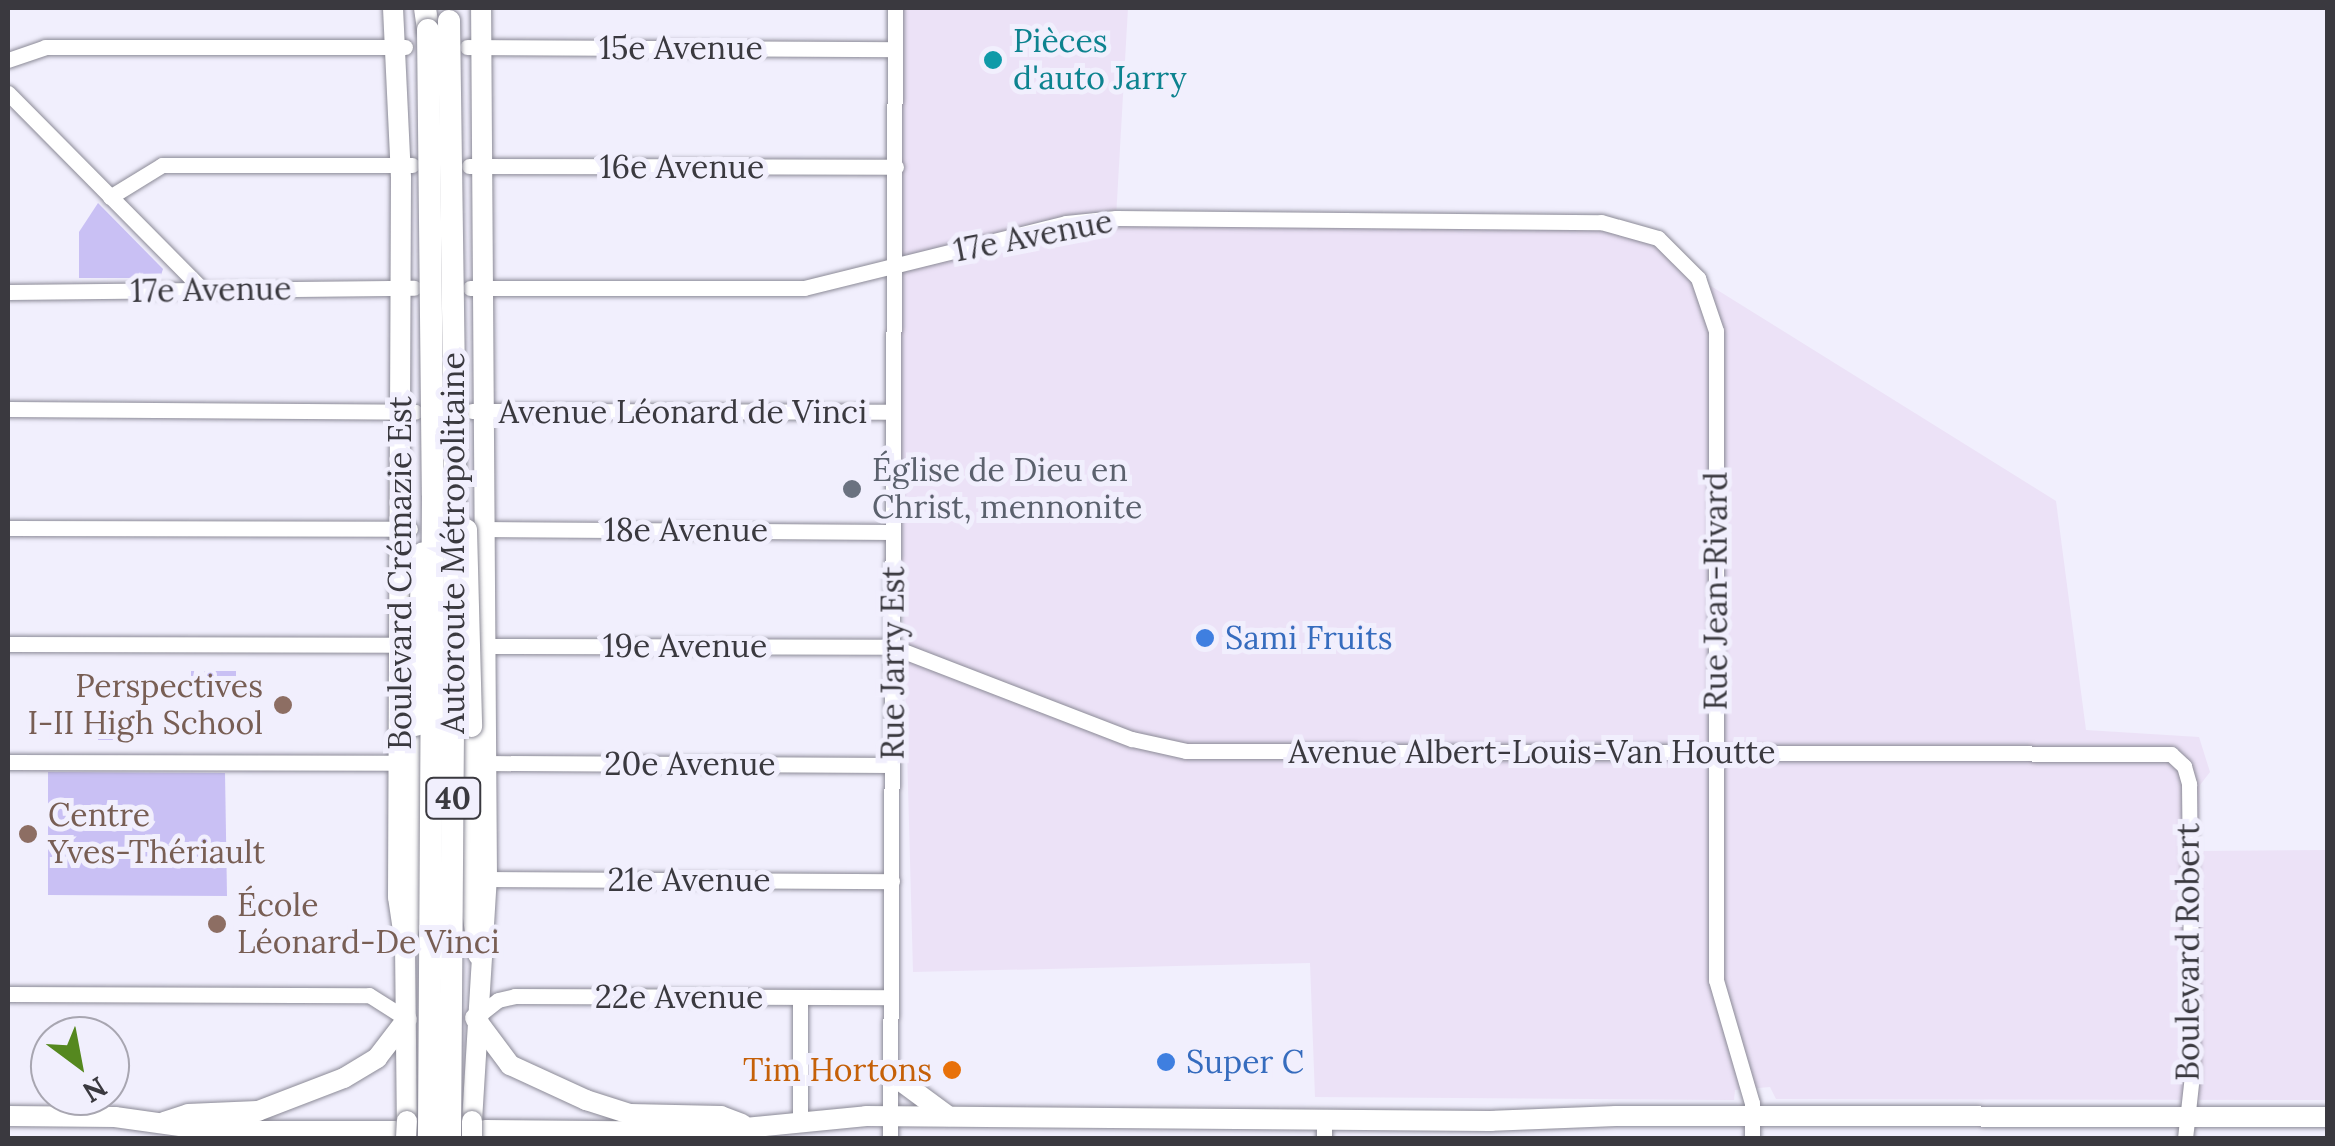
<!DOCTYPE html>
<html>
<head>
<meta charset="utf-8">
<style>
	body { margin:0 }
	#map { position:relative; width:2335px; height:1146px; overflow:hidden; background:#f1effd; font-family:Lora,serif }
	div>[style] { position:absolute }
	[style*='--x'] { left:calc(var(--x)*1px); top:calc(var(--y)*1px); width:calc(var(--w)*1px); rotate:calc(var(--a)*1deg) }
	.industrial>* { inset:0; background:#ece2f7 }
	.green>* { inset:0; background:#c9c0f4 }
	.roads { filter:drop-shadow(0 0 2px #8b8a96) drop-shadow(0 0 2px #8b8a96) }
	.minor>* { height:15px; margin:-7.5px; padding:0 7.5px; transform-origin:7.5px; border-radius:7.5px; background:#fff }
	.major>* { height:20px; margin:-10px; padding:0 10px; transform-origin:10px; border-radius:10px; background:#fff }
	.highway>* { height:22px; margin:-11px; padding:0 11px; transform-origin:11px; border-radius:11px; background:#fff }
	.bridges { filter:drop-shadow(0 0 2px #8b8a96) drop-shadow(0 0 2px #8b8a96) }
	.major-bridge>* { height:20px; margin:-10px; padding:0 10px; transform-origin:10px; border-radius:10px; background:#fff }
	.highway-bridge>* { height:22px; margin:-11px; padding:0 11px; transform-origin:11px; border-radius:11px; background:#fff }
	.dots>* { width:28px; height:28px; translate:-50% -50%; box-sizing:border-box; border:5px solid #f1effd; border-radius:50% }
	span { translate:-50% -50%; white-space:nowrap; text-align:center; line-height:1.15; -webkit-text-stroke:10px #f1effd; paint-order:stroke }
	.shield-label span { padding:2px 8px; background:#f1effd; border:2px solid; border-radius:8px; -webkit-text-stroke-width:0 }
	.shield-label { font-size:30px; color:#3a393f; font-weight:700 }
	.culture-label { font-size:32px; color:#0d838f }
	.left { translate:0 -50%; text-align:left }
	.street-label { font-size:32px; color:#3a393f }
	.worship-label { font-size:32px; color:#5b616d }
	.shop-label { font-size:32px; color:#366cbe }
	.education-label { font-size:32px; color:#785e54 }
	.right { translate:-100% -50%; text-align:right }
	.food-label { font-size:32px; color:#c56008 }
	.frame { position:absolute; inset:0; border:10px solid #3a393f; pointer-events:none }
	.north { position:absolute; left:30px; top:1016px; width:100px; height:100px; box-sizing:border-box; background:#f1effd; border:2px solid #a8a6b1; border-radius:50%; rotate:148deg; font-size:28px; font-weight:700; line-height:40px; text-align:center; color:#3a393f }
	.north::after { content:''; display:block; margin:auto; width:35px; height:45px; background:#55881f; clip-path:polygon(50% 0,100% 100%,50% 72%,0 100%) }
</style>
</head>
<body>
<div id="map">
	<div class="industrial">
		<i style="clip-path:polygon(895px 8px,1128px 8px,1116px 218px,1583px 221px,1658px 238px,1698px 278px,2056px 501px,2086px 730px,2199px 737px,2210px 772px,2200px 785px,2199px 851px,2327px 850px,2327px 1100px,1776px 1099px,1770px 1087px,1735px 1090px,1734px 1100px,1315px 1097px,1310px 963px,913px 972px,894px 267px)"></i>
	</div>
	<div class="green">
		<i style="clip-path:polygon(98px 203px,163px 269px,160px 278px,79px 278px,79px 232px)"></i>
		<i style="clip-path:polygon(191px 671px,236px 671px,236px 694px,191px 694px)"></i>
		<i style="clip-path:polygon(100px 727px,133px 727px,134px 740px,98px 740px)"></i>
		<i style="clip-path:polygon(48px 772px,225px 773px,227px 896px,48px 895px)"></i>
	</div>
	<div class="roads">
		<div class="minor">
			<i style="--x:467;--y:47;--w:428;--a:0.3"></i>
			<i style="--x:8;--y:60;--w:39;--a:-19"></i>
			<i style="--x:45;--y:47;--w:360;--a:0"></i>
			<i style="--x:8;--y:93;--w:277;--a:45.3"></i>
			<i style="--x:469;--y:166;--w:427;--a:0.1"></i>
			<i style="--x:110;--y:197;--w:61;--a:-31.6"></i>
			<i style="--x:162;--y:165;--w:250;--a:0"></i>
			<i style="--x:470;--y:288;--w:334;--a:0"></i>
			<i style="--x:804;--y:288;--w:270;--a:-13.9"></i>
			<i style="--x:1066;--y:223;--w:50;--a:-5.7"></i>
			<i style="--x:1116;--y:218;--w:485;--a:0.5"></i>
			<i style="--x:1601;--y:222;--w:59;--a:15.7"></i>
			<i style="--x:1658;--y:238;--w:57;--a:45"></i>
			<i style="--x:1698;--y:278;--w:56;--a:71.2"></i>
			<i style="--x:1716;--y:331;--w:649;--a:90"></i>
			<i style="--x:1716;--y:980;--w:128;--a:73.7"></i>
			<i style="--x:1752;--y:1103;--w:35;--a:90"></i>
			<i style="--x:8;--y:292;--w:406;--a:-0.6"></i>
			<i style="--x:8;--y:409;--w:407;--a:0.4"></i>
			<i style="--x:472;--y:411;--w:421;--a:0.1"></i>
			<i style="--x:8;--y:528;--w:402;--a:0.1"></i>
			<i style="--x:478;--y:529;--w:415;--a:0.4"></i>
			<i style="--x:8;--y:644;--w:397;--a:0.1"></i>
			<i style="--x:478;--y:646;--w:415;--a:0.1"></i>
			<i style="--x:893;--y:647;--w:256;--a:21.1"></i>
			<i style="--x:1132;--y:739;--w:55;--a:12.5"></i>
			<i style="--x:1186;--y:751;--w:985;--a:0.17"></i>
			<i style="--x:2171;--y:754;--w:18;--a:43"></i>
			<i style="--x:2184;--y:766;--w:19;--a:74"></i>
			<i style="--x:2189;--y:784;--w:291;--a:89.4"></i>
			<i style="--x:2192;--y:1075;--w:63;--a:96.3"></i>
			<i style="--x:8;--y:762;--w:390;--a:0.1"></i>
			<i style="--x:487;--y:763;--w:405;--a:0.3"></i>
			<i style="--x:487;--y:879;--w:405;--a:0.3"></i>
			<i style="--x:8;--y:994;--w:361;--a:0.2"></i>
			<i style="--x:369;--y:995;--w:45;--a:32.3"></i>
			<i style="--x:475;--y:1018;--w:29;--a:-38"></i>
			<i style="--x:498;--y:1000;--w:17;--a:-13"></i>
			<i style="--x:515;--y:996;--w:376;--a:0.2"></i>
			<i style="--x:800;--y:1120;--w:123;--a:-90"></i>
			<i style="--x:890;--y:1138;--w:1130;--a:-89.75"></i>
			<i style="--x:1324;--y:1138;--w:17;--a:-90"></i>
		</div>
		<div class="major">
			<i style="--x:393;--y:8;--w:170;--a:87.3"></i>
			<i style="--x:401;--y:178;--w:719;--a:90.24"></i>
			<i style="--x:398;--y:897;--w:48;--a:81.5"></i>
			<i style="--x:405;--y:944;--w:177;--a:89.4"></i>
			<i style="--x:475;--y:1018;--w:59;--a:53.3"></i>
			<i style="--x:510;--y:1065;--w:84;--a:24.7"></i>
			<i style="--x:586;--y:1100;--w:46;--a:17.7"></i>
			<i style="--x:630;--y:1114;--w:91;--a:1.3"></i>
			<i style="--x:721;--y:1116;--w:22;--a:21"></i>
			<i style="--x:891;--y:1074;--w:71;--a:36.4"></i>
			<i style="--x:8;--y:1116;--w:107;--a:0.5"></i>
			<i style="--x:115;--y:1117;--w:100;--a:8"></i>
			<i style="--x:214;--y:1131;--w:181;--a:0"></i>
			<i style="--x:472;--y:1121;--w:242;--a:-86.5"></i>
			<i style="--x:487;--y:879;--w:871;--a:-90.39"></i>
			<i style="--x:164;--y:1122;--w:25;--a:-18"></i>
			<i style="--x:188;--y:1114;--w:70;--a:-2.5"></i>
			<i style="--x:258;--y:1111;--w:92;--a:-21"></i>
			<i style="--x:344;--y:1078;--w:39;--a:-31"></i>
			<i style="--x:377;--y:1058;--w:49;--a:-52.4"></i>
			<i style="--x:485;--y:1130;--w:219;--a:0.5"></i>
			<i style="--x:704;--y:1132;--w:163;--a:-5.6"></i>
			<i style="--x:866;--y:1116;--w:624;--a:0.46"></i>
			<i style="--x:1490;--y:1121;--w:126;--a:-2.3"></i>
			<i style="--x:1616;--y:1116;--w:712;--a:0.08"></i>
		</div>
		<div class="highway">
			<i style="--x:425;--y:8;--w:22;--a:82"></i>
			<i style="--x:471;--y:726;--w:170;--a:90"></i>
			<i style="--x:471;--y:896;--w:59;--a:82.1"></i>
			<i style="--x:405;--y:944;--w:49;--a:-79.4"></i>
			<i style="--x:414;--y:896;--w:171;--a:-89.3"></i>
		</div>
	</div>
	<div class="bridges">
		<div class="major-bridge">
			<i style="--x:406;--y:1138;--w:17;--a:-87"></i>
			<i style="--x:472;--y:1138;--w:17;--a:-90"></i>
		</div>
		<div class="highway-bridge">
			<i style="--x:449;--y:21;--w:436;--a:89.2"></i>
			<i style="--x:455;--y:457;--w:681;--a:90.42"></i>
			<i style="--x:428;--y:30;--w:465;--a:89.4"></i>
			<i style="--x:433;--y:495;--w:643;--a:90.36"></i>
			<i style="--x:466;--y:530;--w:196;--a:88.5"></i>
			<i style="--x:416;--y:725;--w:172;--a:-87.7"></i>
		</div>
	</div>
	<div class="dots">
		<i style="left:993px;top:60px;background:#0f9aa8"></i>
		<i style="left:852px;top:489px;background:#6b7280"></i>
		<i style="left:1205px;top:638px;background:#3f7fe0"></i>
		<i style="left:283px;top:705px;background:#8d6e63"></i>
		<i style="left:28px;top:834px;background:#8d6e63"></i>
		<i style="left:217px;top:924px;background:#8d6e63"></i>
		<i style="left:1166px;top:1062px;background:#3f7fe0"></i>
		<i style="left:952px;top:1070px;background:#e8710a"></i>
	</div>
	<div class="shield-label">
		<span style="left:453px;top:798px">40</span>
	</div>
	<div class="culture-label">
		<span class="left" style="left:1013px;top:60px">Pièces<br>d'auto Jarry</span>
	</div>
	<div class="street-label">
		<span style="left:681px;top:48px">15e Avenue</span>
		<span style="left:682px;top:167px">16e Avenue</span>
		<span style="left:1033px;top:236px;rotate:-11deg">17e Avenue</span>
		<span style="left:211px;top:290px;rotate:-1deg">17e Avenue</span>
		<span style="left:683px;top:412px">Avenue Léonard de Vinci</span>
		<span style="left:686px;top:530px">18e Avenue</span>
		<span style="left:453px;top:543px;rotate:-90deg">Autoroute Métropolitaine</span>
		<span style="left:400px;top:573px;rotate:-90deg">Boulevard Crémazie Est</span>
		<span style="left:1716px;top:591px;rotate:-90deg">Rue Jean-Rivard</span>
		<span style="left:685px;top:646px">19e Avenue</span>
		<span style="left:893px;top:663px;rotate:-90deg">Rue Jarry Est</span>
		<span style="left:1532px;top:752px">Avenue Albert-Louis-Van Houtte</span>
		<span style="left:690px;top:764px">20e Avenue</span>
		<span style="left:689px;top:880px">21e Avenue</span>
		<span style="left:2188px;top:952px;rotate:-90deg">Boulevard Robert</span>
		<span style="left:679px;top:997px">22e Avenue</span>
	</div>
	<div class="worship-label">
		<span class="left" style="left:872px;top:489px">Église de Dieu en<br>Christ, mennonite</span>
	</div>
	<div class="shop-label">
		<span class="left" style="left:1225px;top:638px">Sami Fruits</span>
		<span class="left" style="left:1186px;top:1062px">Super C</span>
	</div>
	<div class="education-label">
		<span class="right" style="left:263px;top:705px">Perspectives<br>I-II High School</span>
		<span class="left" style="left:48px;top:834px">Centre<br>Yves-Thériault</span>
		<span class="left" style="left:237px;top:924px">École<br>Léonard-De Vinci</span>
	</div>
	<div class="food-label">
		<span class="right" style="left:932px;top:1070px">Tim Hortons</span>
	</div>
	<div class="frame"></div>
	<div class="north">N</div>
</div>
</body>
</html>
